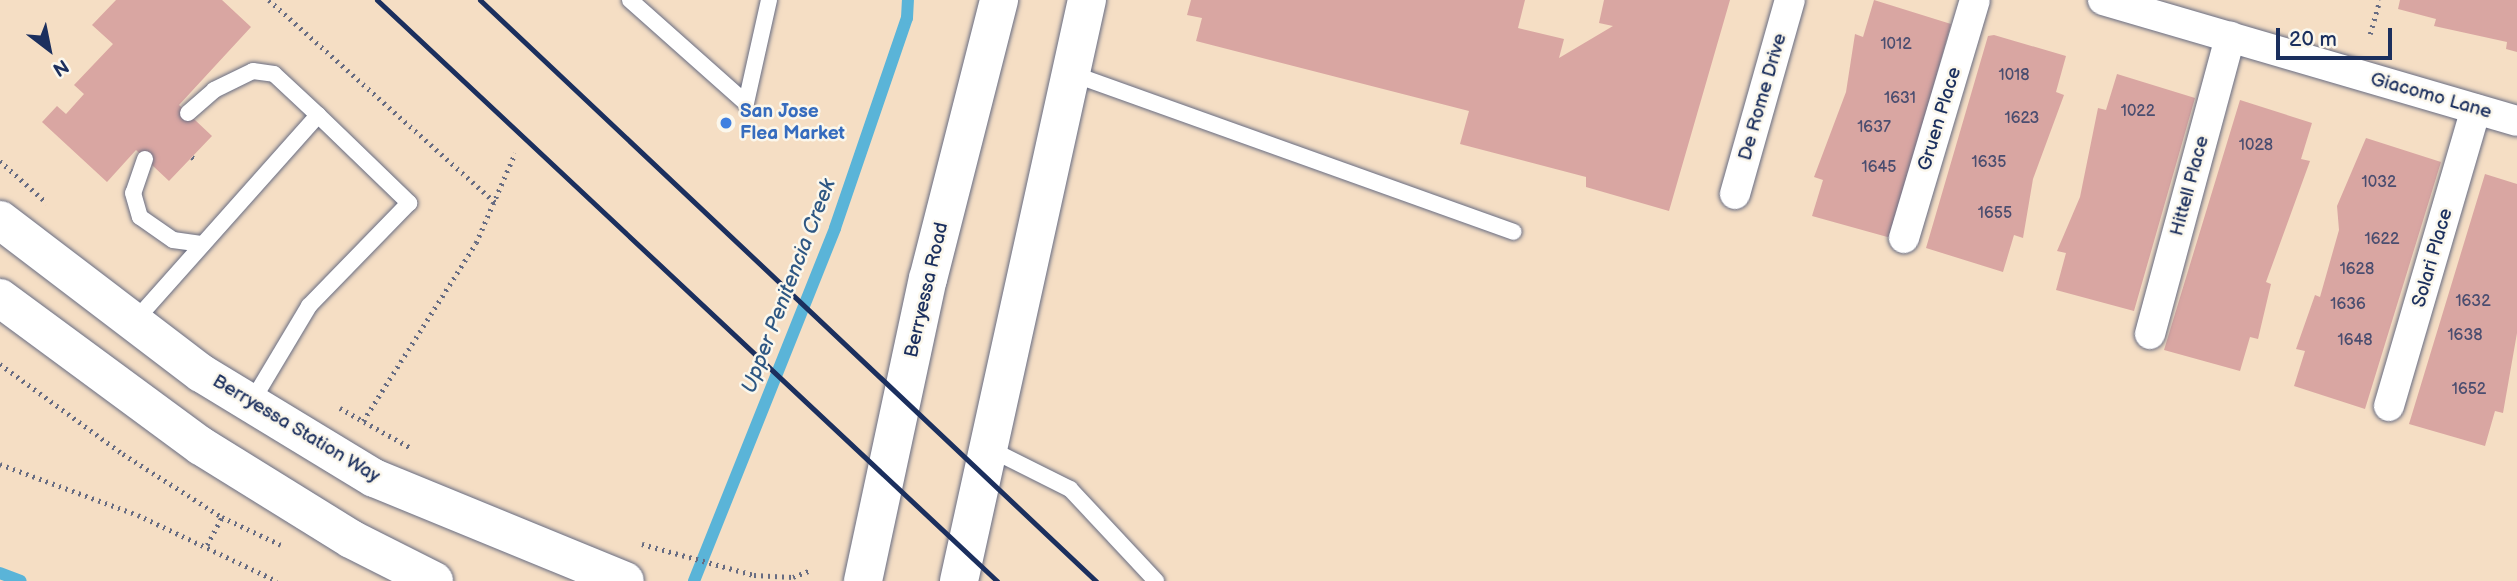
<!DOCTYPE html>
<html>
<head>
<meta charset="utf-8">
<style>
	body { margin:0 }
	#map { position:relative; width:2517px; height:581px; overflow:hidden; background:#f5dec4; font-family:"Balsamiq Sans",sans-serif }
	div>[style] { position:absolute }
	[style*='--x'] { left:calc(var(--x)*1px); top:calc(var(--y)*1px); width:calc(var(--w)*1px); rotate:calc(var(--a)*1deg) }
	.stream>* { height:12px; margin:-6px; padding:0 6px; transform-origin:6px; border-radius:6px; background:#5ab4d8 }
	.building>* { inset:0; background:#d9a6a2 }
	.path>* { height:4.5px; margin-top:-2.25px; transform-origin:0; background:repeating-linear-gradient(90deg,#676c82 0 2px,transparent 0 7px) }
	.roads { filter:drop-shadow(0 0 2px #676c82) drop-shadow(0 0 2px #676c82) }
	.lane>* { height:16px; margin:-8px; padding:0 8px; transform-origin:8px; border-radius:8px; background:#fff }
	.street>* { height:30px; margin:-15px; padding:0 15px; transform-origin:15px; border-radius:15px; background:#fff }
	.secondary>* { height:38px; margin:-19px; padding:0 19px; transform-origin:19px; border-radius:19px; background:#fff }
	.primary>* { height:38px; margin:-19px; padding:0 19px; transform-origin:19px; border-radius:19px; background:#fff }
	.rail>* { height:5px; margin:-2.5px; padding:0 2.5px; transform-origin:2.5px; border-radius:2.5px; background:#1b2f5e }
	.dots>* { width:19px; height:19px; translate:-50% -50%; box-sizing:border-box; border:4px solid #fbf7ec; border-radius:50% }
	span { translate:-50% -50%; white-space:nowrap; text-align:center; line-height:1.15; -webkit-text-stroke:5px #fbf7ec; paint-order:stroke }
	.number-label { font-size:16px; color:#4a4d6f }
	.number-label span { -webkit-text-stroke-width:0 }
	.street-label { font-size:19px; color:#1b2f5e }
	.shop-label { font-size:19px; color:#366cbe; font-weight:700 }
	.left { translate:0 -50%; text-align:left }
	.water-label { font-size:21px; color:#2e5783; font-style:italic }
	.north { position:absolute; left:14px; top:14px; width:70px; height:70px; -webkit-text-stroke:5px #fbf7ec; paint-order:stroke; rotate:148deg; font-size:19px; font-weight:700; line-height:28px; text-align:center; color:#1b2f5e }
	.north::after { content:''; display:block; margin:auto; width:24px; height:32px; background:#1b2f5e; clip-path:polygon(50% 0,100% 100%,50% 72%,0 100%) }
	.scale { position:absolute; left:2276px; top:28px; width:116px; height:32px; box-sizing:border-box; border:4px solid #1b2f5e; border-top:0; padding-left:9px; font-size:21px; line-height:24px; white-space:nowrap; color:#1b2f5e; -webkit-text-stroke:5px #fbf7ec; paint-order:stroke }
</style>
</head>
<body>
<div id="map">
	<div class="stream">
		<i style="--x:0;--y:573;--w:22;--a:21"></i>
		<i style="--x:694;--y:581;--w:380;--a:-68.2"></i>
		<i style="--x:835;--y:228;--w:222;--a:-71.1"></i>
		<i style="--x:907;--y:18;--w:18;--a:-87"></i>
	</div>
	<div class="building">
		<i style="clip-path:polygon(116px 0,222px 0,251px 27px,179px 105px,212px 136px,169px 181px,136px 150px,107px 182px,42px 122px,57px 106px,66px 114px,84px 94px,74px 85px,113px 44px,92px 25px)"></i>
		<i style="clip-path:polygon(1191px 0,1525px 0,1518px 28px,1564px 39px,1559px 58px,1613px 26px,1599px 23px,1604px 0,1730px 0,1669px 211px,1586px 187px,1586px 177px,1460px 144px,1469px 111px,1196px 41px,1202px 18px,1187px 15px)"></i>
		<i style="clip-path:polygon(1874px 0,1951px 24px,1891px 238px,1812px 216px,1823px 180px,1814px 177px,1846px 92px,1855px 34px,1863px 37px)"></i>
		<i style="clip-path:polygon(2400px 0,2517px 0,2517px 52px,2506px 49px,2507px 42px,2434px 26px,2436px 19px,2398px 9px)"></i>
		<i style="clip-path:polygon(1994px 35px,2066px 56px,2056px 92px,2064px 95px,2033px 179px,2023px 238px,2014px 235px,2003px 272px,1926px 248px,1988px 36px)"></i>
		<i style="clip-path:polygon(2117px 74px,2195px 98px,2134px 311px,2056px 290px,2066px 253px,2057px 251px,2080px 197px,2098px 108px,2106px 110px)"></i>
		<i style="clip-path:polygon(2240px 100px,2312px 123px,2301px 159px,2310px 161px,2266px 282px,2271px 284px,2258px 339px,2250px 337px,2240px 371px,2164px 350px)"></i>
		<i style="clip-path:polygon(2366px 138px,2441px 162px,2365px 409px,2294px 386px,2305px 351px,2296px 349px,2315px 295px,2320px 297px,2339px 230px,2337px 206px)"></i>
		<i style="clip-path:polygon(2485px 174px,2517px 184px,2517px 333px,2503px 413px,2495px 411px,2485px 446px,2409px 424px)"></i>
	</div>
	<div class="path">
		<i style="--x:269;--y:0;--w:307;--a:41.8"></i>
		<i style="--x:2370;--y:34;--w:35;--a:-74"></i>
		<i style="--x:192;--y:157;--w:5;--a:37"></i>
		<i style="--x:0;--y:161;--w:63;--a:41.8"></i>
		<i style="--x:0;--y:364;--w:152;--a:36.2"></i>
		<i style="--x:123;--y:454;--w:117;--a:32.5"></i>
		<i style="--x:222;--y:517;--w:65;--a:25.4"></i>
		<i style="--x:340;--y:408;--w:81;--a:29.4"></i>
		<i style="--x:363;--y:421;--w:211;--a:-57.6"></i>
		<i style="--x:476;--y:243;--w:98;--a:-66.6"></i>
		<i style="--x:0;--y:464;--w:147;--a:20.3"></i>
		<i style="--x:138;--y:515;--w:154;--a:25.4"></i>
		<i style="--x:642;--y:544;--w:116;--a:15.5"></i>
		<i style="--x:754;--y:575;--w:39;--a:3"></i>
		<i style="--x:793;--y:577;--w:19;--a:-21"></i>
		<i style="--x:207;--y:545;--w:32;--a:-62"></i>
	</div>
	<div class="roads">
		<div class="lane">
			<i style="--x:630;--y:0;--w:155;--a:41.6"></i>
			<i style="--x:746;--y:103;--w:106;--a:-77.4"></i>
			<i style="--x:1070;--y:73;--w:471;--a:19.7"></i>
			<i style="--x:188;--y:113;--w:35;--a:-41"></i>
			<i style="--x:214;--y:90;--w:43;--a:-26"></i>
			<i style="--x:253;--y:71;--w:21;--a:8"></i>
			<i style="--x:274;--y:74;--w:60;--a:43"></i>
			<i style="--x:145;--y:159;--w:36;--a:109"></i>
			<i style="--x:133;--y:193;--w:25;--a:74"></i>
			<i style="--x:140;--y:217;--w:40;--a:34.9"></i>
			<i style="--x:173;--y:240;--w:30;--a:8"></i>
			<i style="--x:132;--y:324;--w:280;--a:-48.3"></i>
			<i style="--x:318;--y:115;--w:127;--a:44"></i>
			<i style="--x:409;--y:203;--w:144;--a:134.2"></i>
			<i style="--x:309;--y:306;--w:113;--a:120.9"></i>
			<i style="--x:988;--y:448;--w:92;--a:26.6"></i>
			<i style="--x:1070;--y:489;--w:126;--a:46.9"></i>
		</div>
		<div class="street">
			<i style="--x:2103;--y:0;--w:431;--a:16.3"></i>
			<i style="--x:1735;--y:194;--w:202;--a:-74.2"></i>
			<i style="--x:1904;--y:238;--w:248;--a:-73.4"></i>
			<i style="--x:2150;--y:334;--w:308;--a:-74.9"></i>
			<i style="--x:2389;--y:406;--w:309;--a:-73.7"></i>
		</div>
		<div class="secondary">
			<i style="--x:0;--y:220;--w:253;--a:37.3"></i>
			<i style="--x:201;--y:373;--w:202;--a:31.3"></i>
			<i style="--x:374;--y:478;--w:271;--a:22.3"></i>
			<i style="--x:0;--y:298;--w:250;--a:36.4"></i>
			<i style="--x:201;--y:446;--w:176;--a:31.8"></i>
			<i style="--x:351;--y:539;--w:93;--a:26.8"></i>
		</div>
		<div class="primary">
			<i style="--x:863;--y:581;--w:309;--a:-77.9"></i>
			<i style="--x:928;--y:279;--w:288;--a:-75.7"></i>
			<i style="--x:959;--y:581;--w:595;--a:-77.58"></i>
		</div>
	</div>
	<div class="rail">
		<i style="--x:377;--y:0;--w:850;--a:43.14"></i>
		<i style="--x:480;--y:0;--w:847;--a:43.33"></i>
	</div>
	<div class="dots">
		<i style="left:726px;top:123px;background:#3f7fe0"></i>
	</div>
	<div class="number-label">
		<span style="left:1896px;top:45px">1012</span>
		<span style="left:2014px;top:76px">1018</span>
		<span style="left:1900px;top:99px">1631</span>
		<span style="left:2138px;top:112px">1022</span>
		<span style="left:2022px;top:119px">1623</span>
		<span style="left:1874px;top:128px">1637</span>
		<span style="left:2256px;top:146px">1028</span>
		<span style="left:1989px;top:163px">1635</span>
		<span style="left:1879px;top:168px">1645</span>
		<span style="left:2379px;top:183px">1032</span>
		<span style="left:1995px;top:214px">1655</span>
		<span style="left:2382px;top:240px">1622</span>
		<span style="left:2357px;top:270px">1628</span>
		<span style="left:2473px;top:302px">1632</span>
		<span style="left:2348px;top:305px">1636</span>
		<span style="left:2465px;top:336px">1638</span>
		<span style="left:2355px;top:341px">1648</span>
		<span style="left:2469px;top:390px">1652</span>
	</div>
	<div class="street-label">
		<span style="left:2431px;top:96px;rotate:16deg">Giacomo Lane</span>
		<span style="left:1763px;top:97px;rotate:-74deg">De Rome Drive</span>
		<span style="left:1940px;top:119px;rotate:-73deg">Gruen Place</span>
		<span style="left:2190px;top:186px;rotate:-75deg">Hittell Place</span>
		<span style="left:2433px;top:258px;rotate:-74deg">Solari Place</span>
		<span style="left:927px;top:290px;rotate:-77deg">Berryessa Road</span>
		<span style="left:296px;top:429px;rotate:31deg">Berryessa Station Way</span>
	</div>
	<div class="shop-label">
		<span class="left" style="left:740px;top:123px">San Jose<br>Flea Market</span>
	</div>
	<div class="water-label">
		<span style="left:789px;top:286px;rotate:-69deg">Upper Penitencia Creek</span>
	</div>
	<div class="north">N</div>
	<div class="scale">20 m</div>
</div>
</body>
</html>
